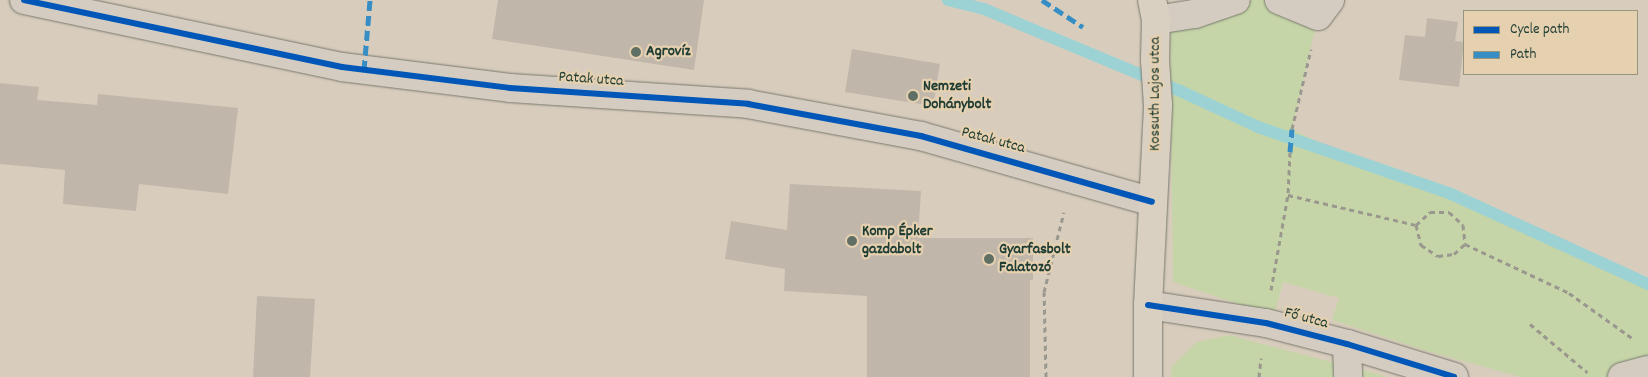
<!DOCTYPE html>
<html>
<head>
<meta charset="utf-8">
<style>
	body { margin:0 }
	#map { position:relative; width:1648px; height:377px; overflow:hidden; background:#d8cdbc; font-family:Dekko,sans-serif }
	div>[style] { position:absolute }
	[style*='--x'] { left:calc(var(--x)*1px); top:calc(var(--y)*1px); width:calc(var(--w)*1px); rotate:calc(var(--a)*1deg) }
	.green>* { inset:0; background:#c6d5a7 }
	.stream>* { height:12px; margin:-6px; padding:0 6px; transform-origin:6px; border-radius:6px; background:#9dd2d4 }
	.building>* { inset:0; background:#c1b6aa }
	.path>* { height:3px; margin-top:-1.5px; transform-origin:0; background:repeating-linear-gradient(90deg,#99978e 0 5px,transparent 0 9px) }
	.roads { filter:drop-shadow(0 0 1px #78786f) drop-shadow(0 0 1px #78786f) }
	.minor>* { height:28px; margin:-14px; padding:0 14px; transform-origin:14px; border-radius:14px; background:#d4ccc0 }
	.major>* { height:28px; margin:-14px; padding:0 14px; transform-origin:14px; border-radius:14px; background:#d9d0c2 }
	.quiet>* { height:5px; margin-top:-2.5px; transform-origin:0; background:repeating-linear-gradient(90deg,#378ec5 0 10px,transparent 0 15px) }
	.cycleway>* { height:6px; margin:-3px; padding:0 3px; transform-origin:3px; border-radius:3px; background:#0057b8 }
	.dots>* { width:14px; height:14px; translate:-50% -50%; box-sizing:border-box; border:2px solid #e5d0af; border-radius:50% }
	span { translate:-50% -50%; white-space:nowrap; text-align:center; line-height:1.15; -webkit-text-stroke:4.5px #e5d0af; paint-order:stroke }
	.poi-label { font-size:16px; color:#1f3d34; font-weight:700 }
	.left { translate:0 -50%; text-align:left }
	.street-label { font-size:16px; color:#1f3d34 }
	.legend { position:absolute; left:1463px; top:10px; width:175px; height:65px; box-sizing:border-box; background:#e5d0af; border:1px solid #96957e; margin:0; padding:6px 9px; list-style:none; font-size:15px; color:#1f3d34 }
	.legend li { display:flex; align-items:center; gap:10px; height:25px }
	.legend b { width:25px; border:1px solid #96957e }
</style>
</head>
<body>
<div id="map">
	<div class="green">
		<i style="clip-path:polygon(1236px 0,1279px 0,1318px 16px,1292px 129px,1352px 159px,1449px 193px,1648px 284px,1648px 377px,1521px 377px,1424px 350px,1332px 320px,1339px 298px,1283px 282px,1274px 316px,1173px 282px,1170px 43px,1173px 18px)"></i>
		<i style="clip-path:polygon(1229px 335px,1278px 348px,1389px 377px,1171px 377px,1172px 366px,1197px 342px)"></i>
	</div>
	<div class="stream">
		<i style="--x:948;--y:0;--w:37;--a:14"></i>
		<i style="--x:984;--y:9;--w:210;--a:22.7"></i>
		<i style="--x:1178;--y:90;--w:88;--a:24.8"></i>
		<i style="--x:1258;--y:127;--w:202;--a:19.1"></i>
		<i style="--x:1449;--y:193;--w:219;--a:24.6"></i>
	</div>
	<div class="building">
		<i style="clip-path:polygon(498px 0,704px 0,694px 70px,492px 39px)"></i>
		<i style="clip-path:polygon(1427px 18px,1458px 22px,1455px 41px,1464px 42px,1459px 87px,1399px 80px,1405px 35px,1425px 37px)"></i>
		<i style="clip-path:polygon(852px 49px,940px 64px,933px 106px,845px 92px)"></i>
		<i style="clip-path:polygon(0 83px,39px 87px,37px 100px,97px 105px,98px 94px,238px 108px,228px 194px,139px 184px,136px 211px,63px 204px,65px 170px,0 164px)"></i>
		<i style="clip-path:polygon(790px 184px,921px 191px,918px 238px,1033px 238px,1033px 280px,1030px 280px,1030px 377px,867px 377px,867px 296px,784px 291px,785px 269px,725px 259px,731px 221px,787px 230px)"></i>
		<i style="clip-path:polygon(257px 296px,315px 299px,310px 377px,253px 377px)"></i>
	</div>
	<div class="path">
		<i style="--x:1292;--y:129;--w:82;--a:-76.6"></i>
		<i style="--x:1290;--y:152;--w:43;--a:92.7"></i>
		<i style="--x:1288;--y:195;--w:131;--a:13.2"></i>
		<i style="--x:1416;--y:225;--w:21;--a:76"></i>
		<i style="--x:1421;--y:245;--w:20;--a:33"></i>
		<i style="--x:1438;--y:256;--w:16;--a:-7"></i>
		<i style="--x:1454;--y:254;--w:15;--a:-42"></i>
		<i style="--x:1465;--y:244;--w:115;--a:25.2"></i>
		<i style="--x:1569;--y:293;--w:77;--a:35.5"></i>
		<i style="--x:1416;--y:225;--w:19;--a:-43"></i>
		<i style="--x:1430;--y:212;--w:19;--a:0"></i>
		<i style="--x:1449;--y:212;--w:19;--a:43"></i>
		<i style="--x:1463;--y:225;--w:19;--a:84"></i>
		<i style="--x:1271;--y:290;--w:97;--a:-79.9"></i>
		<i style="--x:1530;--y:324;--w:75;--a:40.1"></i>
		<i style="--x:1046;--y:377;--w:85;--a:-91.3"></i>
		<i style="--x:1044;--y:292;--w:82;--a:-76"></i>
		<i style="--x:1259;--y:377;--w:19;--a:-84"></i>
	</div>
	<div class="roads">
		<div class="minor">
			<i style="--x:24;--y:0;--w:325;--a:11.9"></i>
			<i style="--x:342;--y:67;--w:169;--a:7.1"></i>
			<i style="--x:510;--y:88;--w:239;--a:3.8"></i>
			<i style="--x:748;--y:104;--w:176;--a:10.5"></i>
			<i style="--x:921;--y:136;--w:240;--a:15.9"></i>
			<i style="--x:1279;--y:0;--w:42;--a:22.3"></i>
			<i style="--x:1318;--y:16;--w:20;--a:-53"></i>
			<i style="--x:1156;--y:20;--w:39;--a:-9"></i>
			<i style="--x:1195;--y:14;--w:43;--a:-18.9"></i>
			<i style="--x:1148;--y:305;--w:119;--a:8.7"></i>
			<i style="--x:1266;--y:323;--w:84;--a:14.5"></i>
			<i style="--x:1347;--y:344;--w:112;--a:17.1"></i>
			<i style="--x:1347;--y:344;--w:33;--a:88"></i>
			<i style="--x:1622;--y:377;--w:27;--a:-15"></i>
		</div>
		<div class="major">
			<i style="--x:1148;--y:377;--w:72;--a:-90"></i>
			<i style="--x:1148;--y:305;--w:200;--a:-87.1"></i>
			<i style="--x:1158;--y:105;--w:45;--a:-93.8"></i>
			<i style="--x:1155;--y:60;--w:40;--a:-88.6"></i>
			<i style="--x:1156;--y:20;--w:20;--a:-101"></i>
		</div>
	</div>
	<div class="quiet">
		<i style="--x:1042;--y:0;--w:49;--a:33.4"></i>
		<i style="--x:364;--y:70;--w:70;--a:-85.1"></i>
		<i style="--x:1290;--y:152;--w:23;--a:-85"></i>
	</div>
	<div class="cycleway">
		<i style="--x:24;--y:0;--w:325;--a:11.9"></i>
		<i style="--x:342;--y:67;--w:169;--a:7.1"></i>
		<i style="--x:510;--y:88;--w:239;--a:3.8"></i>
		<i style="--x:748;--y:104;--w:176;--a:10.5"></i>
		<i style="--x:921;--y:136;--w:240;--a:15.9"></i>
		<i style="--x:1148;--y:305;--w:119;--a:8.7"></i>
		<i style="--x:1266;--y:323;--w:84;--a:14.5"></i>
		<i style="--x:1347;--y:344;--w:112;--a:17.1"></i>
	</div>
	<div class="dots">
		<i style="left:636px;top:52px;background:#606f64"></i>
		<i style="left:913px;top:96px;background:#606f64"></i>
		<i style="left:852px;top:241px;background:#606f64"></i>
		<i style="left:989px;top:259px;background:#606f64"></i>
	</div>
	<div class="poi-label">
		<span class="left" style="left:646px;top:52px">Agrovíz</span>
		<span class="left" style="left:923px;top:96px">Nemzeti<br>Dohánybolt</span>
		<span class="left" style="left:862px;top:241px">Komp Épker<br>gazdabolt</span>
		<span class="left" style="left:999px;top:259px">Gyarfasbolt<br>Falatozó</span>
	</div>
	<div class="street-label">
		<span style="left:591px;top:80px;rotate:4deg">Patak utca</span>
		<span style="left:1156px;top:94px;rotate:-90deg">Kossuth Lajos utca</span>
		<span style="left:993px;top:141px;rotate:15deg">Patak utca</span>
		<span style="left:1306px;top:319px;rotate:15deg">Fő utca</span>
	</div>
	<ul class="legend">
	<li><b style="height:6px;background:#0057b8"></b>Cycle path</li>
	<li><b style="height:6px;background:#378ec5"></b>Path</li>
	</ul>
</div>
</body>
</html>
